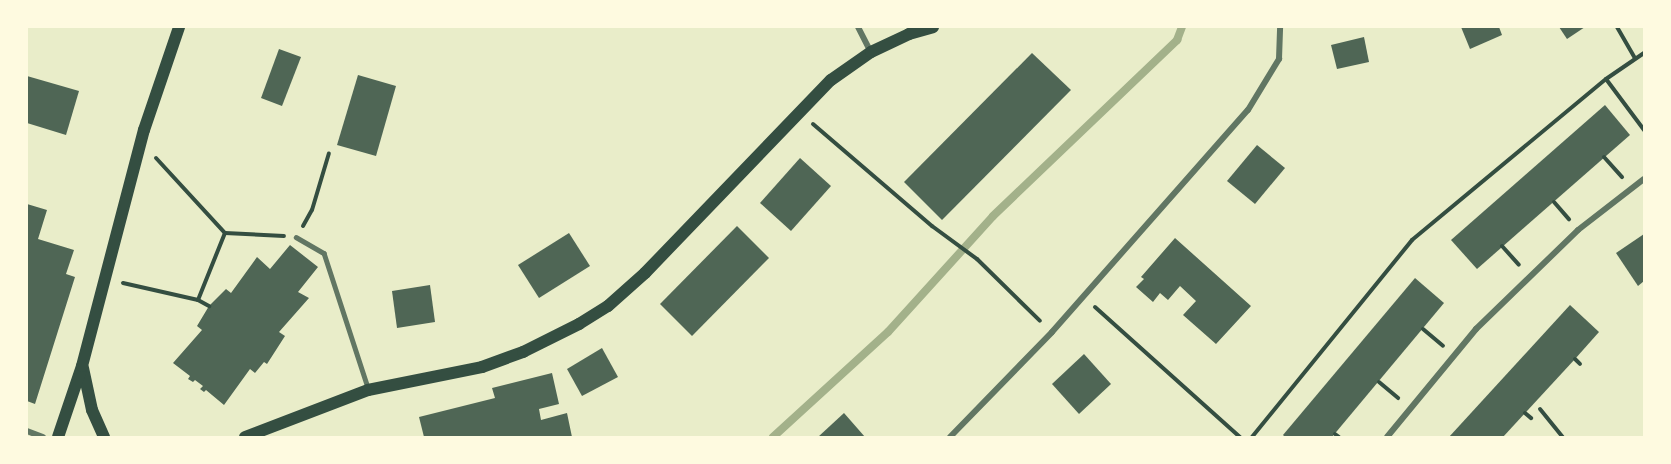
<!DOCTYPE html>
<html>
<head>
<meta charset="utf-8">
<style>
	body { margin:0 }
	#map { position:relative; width:1671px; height:464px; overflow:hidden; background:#e9edc9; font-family:Cabin,sans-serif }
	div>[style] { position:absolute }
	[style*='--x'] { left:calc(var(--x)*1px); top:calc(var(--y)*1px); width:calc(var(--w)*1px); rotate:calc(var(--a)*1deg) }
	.stream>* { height:8px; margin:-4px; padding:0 4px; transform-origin:4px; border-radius:4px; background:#a3b18a }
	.building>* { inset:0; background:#4f6655 }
	.path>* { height:4px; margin:-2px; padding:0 2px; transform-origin:2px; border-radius:2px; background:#344e41 }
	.service>* { height:4.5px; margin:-2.25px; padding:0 2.25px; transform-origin:2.25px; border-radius:2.25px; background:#617663 }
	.minor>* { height:6px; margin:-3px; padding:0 3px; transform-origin:3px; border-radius:3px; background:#617663 }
	.secondary>* { height:12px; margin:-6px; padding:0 6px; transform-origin:6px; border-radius:6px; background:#344e41 }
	span { translate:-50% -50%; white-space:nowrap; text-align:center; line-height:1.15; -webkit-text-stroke:4.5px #fefae0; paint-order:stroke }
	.frame { position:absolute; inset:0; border:28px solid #fefae0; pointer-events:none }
</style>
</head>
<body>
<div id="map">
	<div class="stream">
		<i style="--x:773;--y:437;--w:156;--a:-42.4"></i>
		<i style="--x:888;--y:332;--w:156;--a:-47.8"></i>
		<i style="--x:993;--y:216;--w:255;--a:-43.7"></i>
		<i style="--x:1177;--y:40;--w:14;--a:-69"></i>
	</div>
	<div class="building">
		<i style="clip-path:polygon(1461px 27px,1499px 27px,1502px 35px,1470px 49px)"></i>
		<i style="clip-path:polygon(1559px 27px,1585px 27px,1567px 39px)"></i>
		<i style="clip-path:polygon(1364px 37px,1369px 62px,1337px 69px,1331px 45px)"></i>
		<i style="clip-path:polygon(279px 49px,301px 57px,282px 106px,261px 98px)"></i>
		<i style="clip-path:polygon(1032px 53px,1071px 90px,942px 220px,904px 182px)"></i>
		<i style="clip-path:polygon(358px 75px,396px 86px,376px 156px,337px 145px)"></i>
		<i style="clip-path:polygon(27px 76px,79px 91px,66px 135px,27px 123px)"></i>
		<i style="clip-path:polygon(1605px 105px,1630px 135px,1477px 269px,1451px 240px)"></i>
		<i style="clip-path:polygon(1257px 145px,1285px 168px,1255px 204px,1227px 181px)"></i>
		<i style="clip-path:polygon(800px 158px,831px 186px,791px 231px,760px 203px)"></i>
		<i style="clip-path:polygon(27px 204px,47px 210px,38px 239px,74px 250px,66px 274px,75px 277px,35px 404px,27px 401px)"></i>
		<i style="clip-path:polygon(737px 226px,769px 258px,692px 336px,660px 304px)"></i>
		<i style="clip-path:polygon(569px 233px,590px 266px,539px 298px,518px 265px)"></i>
		<i style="clip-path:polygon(1644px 234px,1644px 281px,1638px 286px,1616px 253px)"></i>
		<i style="clip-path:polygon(1175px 238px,1251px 306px,1216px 344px,1183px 315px,1196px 301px,1180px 286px,1168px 300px,1160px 293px,1153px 302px,1136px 287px,1144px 279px,1141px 277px)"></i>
		<i style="clip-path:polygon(290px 245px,318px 267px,298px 292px,309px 298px,279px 332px,285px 336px,267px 364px,264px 362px,255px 373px,250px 369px,224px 405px,206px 390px,204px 392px,200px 389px,203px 386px,195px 380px,193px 382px,188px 379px,190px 376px,173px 363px,202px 330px,197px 326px,209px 306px,226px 289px,231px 293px,257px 257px,270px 269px)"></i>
		<i style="clip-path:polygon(1415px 278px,1444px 303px,1332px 437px,1285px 437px,1283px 435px)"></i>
		<i style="clip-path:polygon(430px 285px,435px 322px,397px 328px,392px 291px)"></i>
		<i style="clip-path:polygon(1570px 305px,1599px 332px,1575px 359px,1503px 437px,1449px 437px)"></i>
		<i style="clip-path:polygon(602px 348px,618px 377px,582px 396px,567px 369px)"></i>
		<i style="clip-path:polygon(1084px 354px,1111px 384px,1079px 414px,1052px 384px)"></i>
		<i style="clip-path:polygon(552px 373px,559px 404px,539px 409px,541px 420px,567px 413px,572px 437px,424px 437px,419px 417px,495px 398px,492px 388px)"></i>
		<i style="clip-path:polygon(844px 413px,865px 437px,818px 437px)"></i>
	</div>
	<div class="path">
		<i style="--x:1617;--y:27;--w:36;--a:60"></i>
		<i style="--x:1606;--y:79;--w:64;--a:53.3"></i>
		<i style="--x:813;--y:124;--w:157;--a:40.6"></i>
		<i style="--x:932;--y:226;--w:56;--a:36.3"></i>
		<i style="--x:977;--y:259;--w:88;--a:44.5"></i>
		<i style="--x:1604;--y:157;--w:27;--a:48"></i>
		<i style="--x:156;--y:158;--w:102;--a:47.4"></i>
		<i style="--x:225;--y:233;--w:59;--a:2.9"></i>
		<i style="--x:1554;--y:202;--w:23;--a:49"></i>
		<i style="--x:303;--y:226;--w:18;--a:-61"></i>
		<i style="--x:312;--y:210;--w:59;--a:-73.4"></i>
		<i style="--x:1502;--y:246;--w:25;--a:48"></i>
		<i style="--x:123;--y:283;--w:77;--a:12.8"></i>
		<i style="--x:198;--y:300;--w:72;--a:-68.1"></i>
		<i style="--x:198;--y:300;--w:13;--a:29"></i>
		<i style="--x:1095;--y:307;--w:195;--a:41.9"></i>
		<i style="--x:1423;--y:329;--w:26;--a:40"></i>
		<i style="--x:1575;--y:359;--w:7;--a:45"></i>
		<i style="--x:1379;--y:382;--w:25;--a:40"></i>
		<i style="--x:1540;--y:409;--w:36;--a:51"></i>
		<i style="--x:1525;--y:413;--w:8;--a:40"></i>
		<i style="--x:1335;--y:434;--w:5;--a:37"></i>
		<i style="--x:1252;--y:437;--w:254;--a:-50.9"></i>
		<i style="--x:1412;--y:240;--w:252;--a:-39.7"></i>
		<i style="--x:1606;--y:79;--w:46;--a:-34.4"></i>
	</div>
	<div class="service">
		<i style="--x:296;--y:237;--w:32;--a:30"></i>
		<i style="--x:324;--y:253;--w:142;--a:71.9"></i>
	</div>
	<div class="minor">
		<i style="--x:858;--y:27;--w:28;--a:63"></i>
		<i style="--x:27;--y:431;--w:17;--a:21"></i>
		<i style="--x:950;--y:437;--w:146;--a:-45.8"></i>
		<i style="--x:1052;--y:332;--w:296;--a:-48.6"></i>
		<i style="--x:1248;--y:110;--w:60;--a:-58.7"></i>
		<i style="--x:1279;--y:59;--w:32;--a:-88"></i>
		<i style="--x:1387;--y:437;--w:140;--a:-50.5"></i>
		<i style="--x:1476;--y:329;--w:142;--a:-44.1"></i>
		<i style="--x:1578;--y:230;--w:83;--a:-37.7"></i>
	</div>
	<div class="secondary">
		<i style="--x:83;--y:368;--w:43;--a:77.9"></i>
		<i style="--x:92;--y:410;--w:30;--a:66"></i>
		<i style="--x:58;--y:437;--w:75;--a:-71.3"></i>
		<i style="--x:82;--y:366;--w:244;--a:-75.3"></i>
		<i style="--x:144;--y:130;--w:109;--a:-71.2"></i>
		<i style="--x:245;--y:437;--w:132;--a:-20.9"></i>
		<i style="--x:368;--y:390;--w:116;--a:-11.4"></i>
		<i style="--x:482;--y:367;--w:44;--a:-20.1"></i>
		<i style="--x:523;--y:352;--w:63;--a:-26.6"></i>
		<i style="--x:579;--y:324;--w:34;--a:-32"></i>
		<i style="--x:608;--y:306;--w:50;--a:-41.7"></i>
		<i style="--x:645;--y:273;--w:268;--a:-46.1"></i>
		<i style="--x:831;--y:80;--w:49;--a:-35"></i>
		<i style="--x:871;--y:52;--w:42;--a:-25.3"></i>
		<i style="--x:909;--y:34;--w:25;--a:-16"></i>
	</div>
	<div class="frame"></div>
</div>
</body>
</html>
